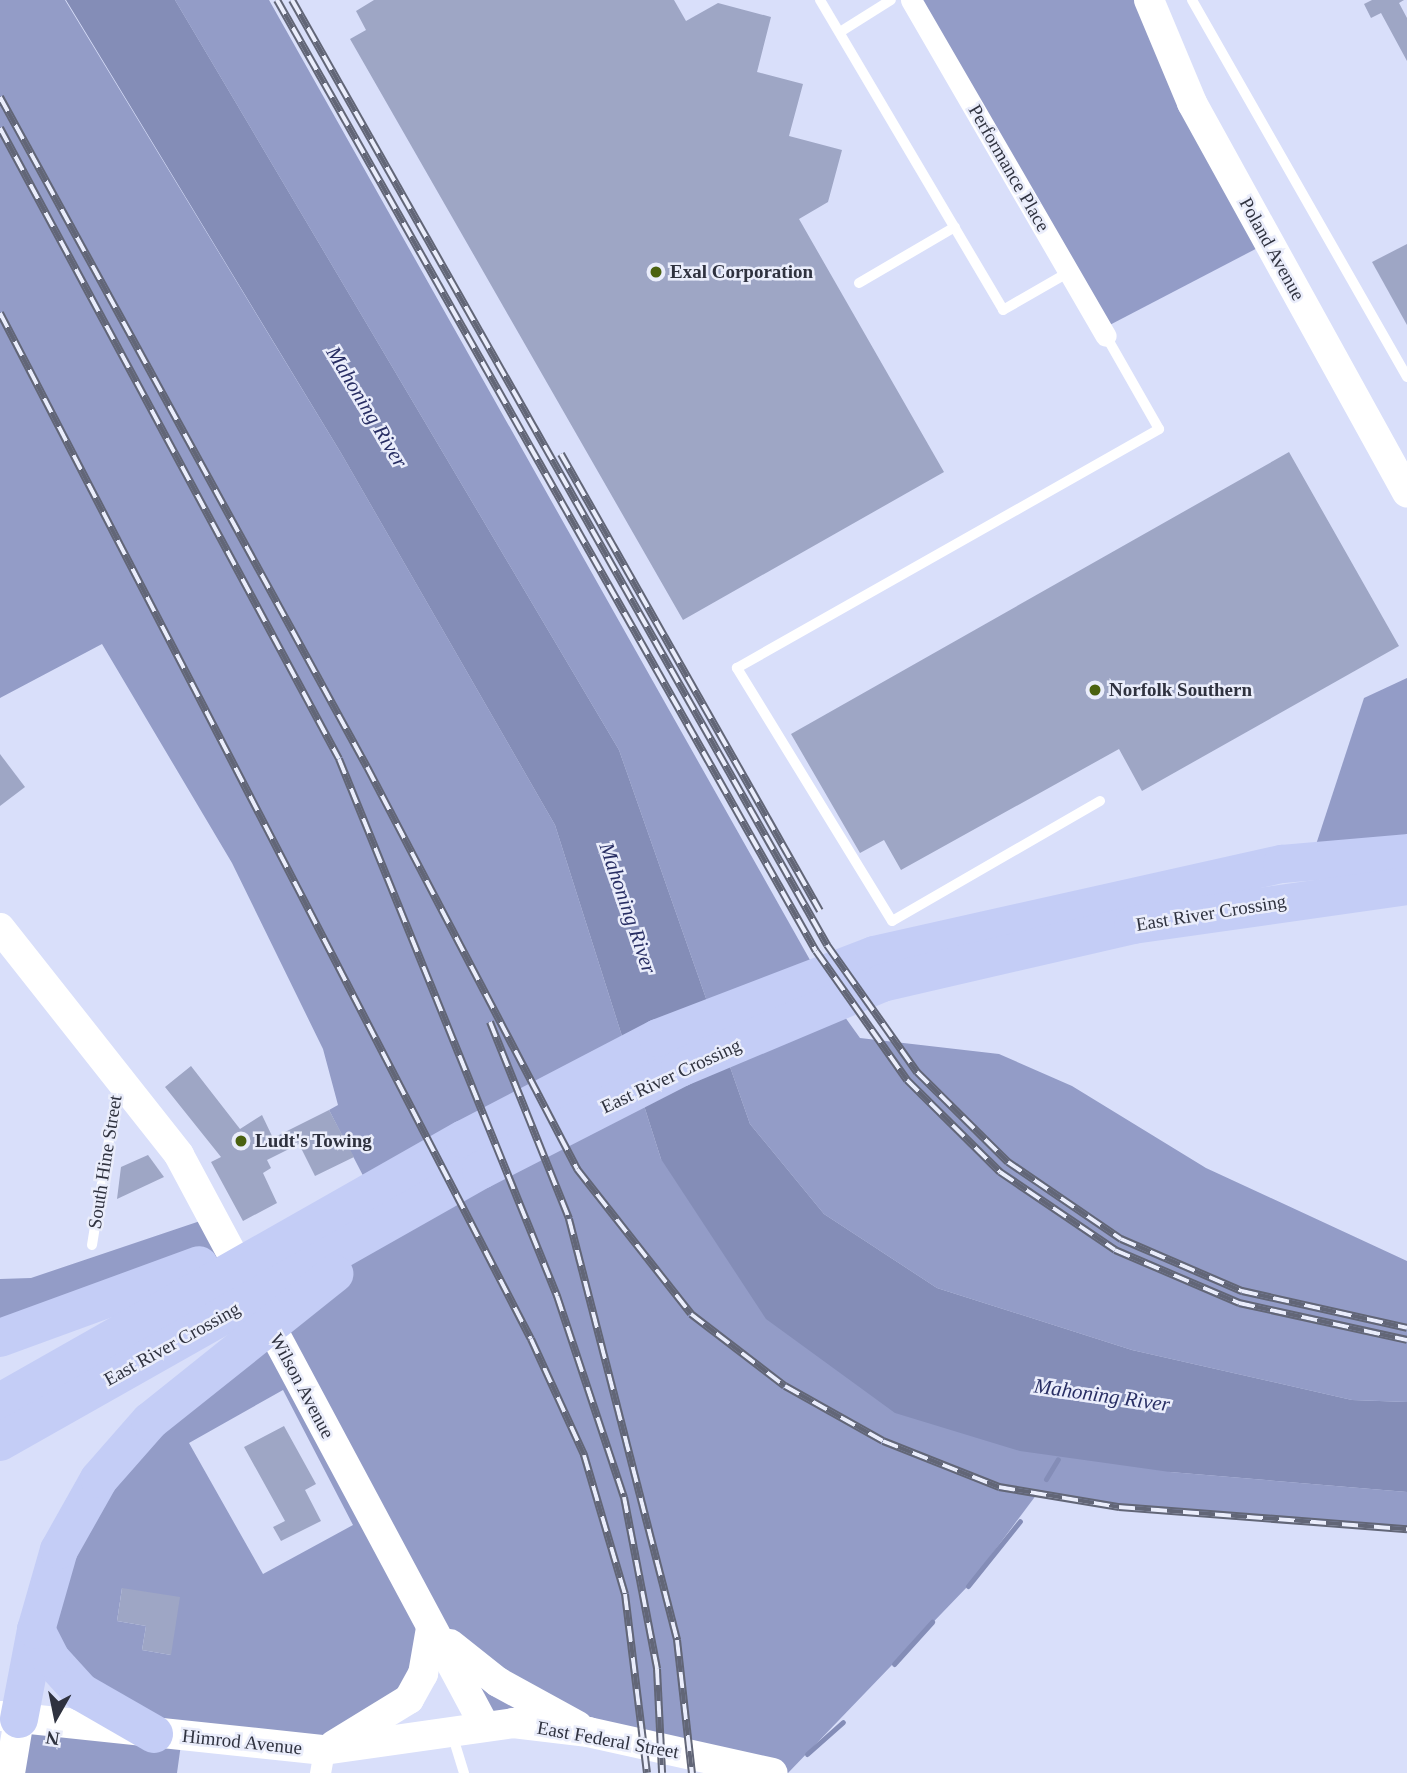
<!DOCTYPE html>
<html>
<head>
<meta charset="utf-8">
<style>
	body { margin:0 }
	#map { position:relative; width:1407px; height:1773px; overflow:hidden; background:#d9dffa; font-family:Georgia,serif }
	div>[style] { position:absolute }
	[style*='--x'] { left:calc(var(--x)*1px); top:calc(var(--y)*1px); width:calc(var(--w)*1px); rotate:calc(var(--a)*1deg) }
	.forest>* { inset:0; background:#939cc7 }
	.water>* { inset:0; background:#848db7 }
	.stream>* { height:5px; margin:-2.5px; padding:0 2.5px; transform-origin:2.5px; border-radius:2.5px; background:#848db7 }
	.building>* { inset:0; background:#9ea6c5 }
	.service>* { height:10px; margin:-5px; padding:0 5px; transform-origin:5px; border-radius:5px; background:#fff }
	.minor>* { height:21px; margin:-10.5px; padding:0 10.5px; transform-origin:10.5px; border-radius:10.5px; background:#fff }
	.secondary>* { height:30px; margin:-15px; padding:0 15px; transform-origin:15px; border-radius:15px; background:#fff }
	.motorway>* { height:38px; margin:-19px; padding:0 19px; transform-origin:19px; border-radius:19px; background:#c4cdf6 }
	.rail>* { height:8px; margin-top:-4px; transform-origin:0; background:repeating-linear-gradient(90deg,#eaedfb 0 16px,#626677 0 32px); box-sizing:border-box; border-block:2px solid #626677 }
	.dots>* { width:19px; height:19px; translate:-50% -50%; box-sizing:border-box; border:4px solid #eaedfb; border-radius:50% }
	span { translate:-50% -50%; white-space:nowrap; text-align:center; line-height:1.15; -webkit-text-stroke:5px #eaedfb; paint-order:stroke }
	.street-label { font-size:19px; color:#2f323f }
	.poi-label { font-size:19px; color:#2f323f; font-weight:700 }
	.left { translate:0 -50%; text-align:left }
	.water-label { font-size:21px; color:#282e64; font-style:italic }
	.north { position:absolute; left:21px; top:1682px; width:70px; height:70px; -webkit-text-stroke:5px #eaedfb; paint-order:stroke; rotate:189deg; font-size:19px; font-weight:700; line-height:28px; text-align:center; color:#2f323f }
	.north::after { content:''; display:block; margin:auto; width:24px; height:32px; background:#2f323f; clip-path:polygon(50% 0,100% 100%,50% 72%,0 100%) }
</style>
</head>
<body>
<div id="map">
	<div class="forest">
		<i style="clip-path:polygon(evenodd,0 0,65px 0,341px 453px,555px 825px,661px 1159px,1170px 1472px,1407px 1492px,1407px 1529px,1119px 1507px,1037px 1494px,968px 1586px,788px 1773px,483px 1723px,431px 1629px,423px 1674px,324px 1750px,182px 1737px,177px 1773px,10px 1773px,19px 1719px,152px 1733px,36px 1630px,78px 1515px,270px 1326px,109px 1302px,0 1338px,0 1279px,31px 1278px,212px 1217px,226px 1253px,371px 1191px,329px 1110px,338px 1105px,323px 1049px,232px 863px,102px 644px,0 698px,0 0,283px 1390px,353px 1525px,263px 1574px,189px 1443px,283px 1390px,0 0,122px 1588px,171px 1655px,142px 1650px,146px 1626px,117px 1621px,122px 1588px)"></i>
		<i style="clip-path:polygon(175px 0,269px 0,832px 999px,860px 1038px,999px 1054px,1072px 1086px,1206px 1168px,1407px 1261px,1407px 1402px,1352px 1400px,1132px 1350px,937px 1288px,824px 1214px,750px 1124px,619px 750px)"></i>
		<i style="clip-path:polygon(911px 0,1149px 0,1269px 242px,1102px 329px)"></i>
		<i style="clip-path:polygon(1407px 678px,1407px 886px,1308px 869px,1364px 698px)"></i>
	</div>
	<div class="water">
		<i style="clip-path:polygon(66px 0,175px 0,619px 750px,750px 1124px,824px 1214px,937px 1288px,1132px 1350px,1352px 1400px,1407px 1402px,1407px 1492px,1170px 1472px,1020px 1451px,895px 1413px,766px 1319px,661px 1159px,555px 825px,341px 453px)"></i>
	</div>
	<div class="stream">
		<i style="--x:1046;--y:1479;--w:23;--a:-59"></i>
		<i style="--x:968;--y:1586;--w:83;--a:-51.3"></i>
		<i style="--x:894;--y:1664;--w:57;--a:-47.9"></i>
		<i style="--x:807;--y:1754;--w:48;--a:-41.6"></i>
	</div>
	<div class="building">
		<i style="clip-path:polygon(374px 0,674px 0,686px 21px,718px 3px,771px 17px,757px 72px,803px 84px,789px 136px,842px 150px,828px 202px,799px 219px,944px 472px,683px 620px,350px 39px,366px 30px,356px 11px)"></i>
		<i style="clip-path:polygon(1372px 0,1404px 0,1399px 3px,1407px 18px,1407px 61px,1381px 13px,1371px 18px,1364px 4px)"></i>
		<i style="clip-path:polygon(1407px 244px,1407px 325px,1372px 262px)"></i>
		<i style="clip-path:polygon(1289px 452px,1399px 646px,1142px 791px,1119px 749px,901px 870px,884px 840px,860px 853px,791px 734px)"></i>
		<i style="clip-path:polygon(0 754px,25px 787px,0 806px)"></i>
		<i style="clip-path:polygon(191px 1066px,240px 1129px,262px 1115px,273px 1138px,329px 1110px,354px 1157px,315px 1176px,299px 1144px,267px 1160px,271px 1168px,263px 1173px,277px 1203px,243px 1221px,211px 1162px,221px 1157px,165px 1087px)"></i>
		<i style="clip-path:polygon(148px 1155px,164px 1177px,117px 1199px,121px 1167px)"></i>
		<i style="clip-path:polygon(284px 1426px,316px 1484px,305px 1490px,321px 1521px,281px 1541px,273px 1527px,285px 1521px,244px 1447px)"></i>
		<i style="clip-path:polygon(122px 1588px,180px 1597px,171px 1655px,142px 1650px,146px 1626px,117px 1621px)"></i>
	</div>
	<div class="service">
		<i style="--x:820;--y:0;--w:360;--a:59.4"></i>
		<i style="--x:1003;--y:310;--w:76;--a:-29.9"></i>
		<i style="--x:1192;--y:0;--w:434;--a:60.3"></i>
		<i style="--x:840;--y:32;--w:60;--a:-32.1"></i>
		<i style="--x:859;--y:283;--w:111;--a:-30.3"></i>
		<i style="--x:1100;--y:801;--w:240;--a:150"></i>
		<i style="--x:892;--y:921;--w:297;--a:-121.5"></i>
		<i style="--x:737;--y:668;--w:485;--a:-29.5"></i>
		<i style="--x:1159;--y:429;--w:107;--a:-119.7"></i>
		<i style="--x:92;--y:1245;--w:162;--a:-80.8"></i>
		<i style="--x:452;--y:1734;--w:41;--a:72.9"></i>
	</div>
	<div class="minor">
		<i style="--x:911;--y:0;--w:388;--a:59.9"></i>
		<i style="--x:320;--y:1773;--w:23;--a:-80"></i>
	</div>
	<div class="secondary">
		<i style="--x:1149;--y:0;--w:112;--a:67.3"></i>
		<i style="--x:1192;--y:103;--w:445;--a:61.1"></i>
		<i style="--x:0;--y:928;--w:289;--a:51.7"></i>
		<i style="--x:179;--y:1155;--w:644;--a:61.84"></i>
		<i style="--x:450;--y:1644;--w:61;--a:38.4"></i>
		<i style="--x:498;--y:1682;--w:91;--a:28.8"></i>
		<i style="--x:0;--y:1716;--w:326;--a:6"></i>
		<i style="--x:324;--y:1750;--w:191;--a:-8.1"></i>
		<i style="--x:513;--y:1723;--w:76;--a:6.8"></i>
		<i style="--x:588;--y:1732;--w:189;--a:12.5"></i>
		<i style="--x:334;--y:1745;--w:88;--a:-31.5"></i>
		<i style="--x:409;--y:1699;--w:29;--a:-61"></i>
		<i style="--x:423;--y:1674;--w:47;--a:-80.1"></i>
		<i style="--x:10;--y:1773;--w:55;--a:-80.5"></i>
	</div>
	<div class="motorway">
		<i style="--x:0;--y:1338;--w:212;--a:-20.1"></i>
		<i style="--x:0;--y:1402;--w:533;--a:-29.55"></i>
		<i style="--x:464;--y:1139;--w:219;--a:-27.5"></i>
		<i style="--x:658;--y:1038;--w:231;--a:-21"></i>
		<i style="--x:874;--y:955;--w:418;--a:-12.6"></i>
		<i style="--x:1282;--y:864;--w:125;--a:-5"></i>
		<i style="--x:0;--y:1442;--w:553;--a:-29.49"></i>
		<i style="--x:481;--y:1170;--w:224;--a:-27.1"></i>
		<i style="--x:680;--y:1068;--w:219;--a:-22.8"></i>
		<i style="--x:882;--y:983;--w:258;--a:-13"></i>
		<i style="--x:1133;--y:925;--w:277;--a:-8.1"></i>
		<i style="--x:19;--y:1719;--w:91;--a:-79.2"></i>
		<i style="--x:154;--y:1734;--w:84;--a:-150.1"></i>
		<i style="--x:81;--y:1692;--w:45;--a:-132.3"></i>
		<i style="--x:51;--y:1659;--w:33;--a:-117"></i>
		<i style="--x:36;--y:1630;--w:83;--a:-74"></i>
		<i style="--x:59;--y:1550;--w:81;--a:-60.6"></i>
		<i style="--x:99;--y:1479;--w:77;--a:-48.7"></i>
		<i style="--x:150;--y:1421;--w:236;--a:-38.6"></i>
	</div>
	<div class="rail">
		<i style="--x:277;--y:0;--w:1093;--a:60.46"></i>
		<i style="--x:816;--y:951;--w:158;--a:54.8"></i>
		<i style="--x:907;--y:1080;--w:131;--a:44.7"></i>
		<i style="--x:1000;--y:1172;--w:139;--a:34.1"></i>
		<i style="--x:1115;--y:1250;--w:135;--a:23.1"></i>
		<i style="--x:1239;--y:1303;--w:172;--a:12.4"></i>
		<i style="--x:292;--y:0;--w:1086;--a:60.48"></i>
		<i style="--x:827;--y:945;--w:156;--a:54.7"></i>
		<i style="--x:917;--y:1072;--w:128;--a:44.7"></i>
		<i style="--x:1008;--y:1162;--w:137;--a:34.3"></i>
		<i style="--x:1121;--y:1239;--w:132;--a:23.3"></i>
		<i style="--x:1242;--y:1291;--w:169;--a:12.6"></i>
		<i style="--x:0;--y:97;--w:764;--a:61.29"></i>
		<i style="--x:367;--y:767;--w:454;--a:62.4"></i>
		<i style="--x:577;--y:1169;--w:184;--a:51.8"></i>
		<i style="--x:691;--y:1314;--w:118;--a:37.5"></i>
		<i style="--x:785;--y:1386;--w:112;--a:29.3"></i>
		<i style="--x:883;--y:1441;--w:125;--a:21.6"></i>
		<i style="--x:999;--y:1487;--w:122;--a:9.5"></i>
		<i style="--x:1119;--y:1507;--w:289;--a:4.4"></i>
		<i style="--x:0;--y:128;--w:716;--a:61.75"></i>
		<i style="--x:339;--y:759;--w:580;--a:67.9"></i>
		<i style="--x:557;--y:1296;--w:212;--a:71.6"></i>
		<i style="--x:624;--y:1497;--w:175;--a:79.1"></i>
		<i style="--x:657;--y:1669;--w:104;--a:87.2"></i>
		<i style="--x:0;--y:313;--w:1155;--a:62.64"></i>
		<i style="--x:531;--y:1339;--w:128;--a:65.4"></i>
		<i style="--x:584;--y:1455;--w:145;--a:73.6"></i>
		<i style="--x:625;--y:1594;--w:180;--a:83"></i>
		<i style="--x:561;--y:454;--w:525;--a:60.46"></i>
		<i style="--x:490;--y:1022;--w:212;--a:68.1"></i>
		<i style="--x:569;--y:1219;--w:435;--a:75.6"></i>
		<i style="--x:677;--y:1640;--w:134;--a:83.6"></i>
	</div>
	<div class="dots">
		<i style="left:656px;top:272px;background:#4b6210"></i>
		<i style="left:1095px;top:690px;background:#4b6210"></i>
		<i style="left:241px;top:1141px;background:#4b6210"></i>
	</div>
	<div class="street-label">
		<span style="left:1009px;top:168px;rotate:60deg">Performance Place</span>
		<span style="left:1272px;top:249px;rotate:61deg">Poland Avenue</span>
		<span style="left:1211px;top:913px;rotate:-9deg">East River Crossing</span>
		<span style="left:671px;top:1076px;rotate:-25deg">East River Crossing</span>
		<span style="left:105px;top:1162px;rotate:-81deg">South Hine Street</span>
		<span style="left:172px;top:1344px;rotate:-29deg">East River Crossing</span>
		<span style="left:302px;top:1386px;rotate:62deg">Wilson Avenue</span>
		<span style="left:608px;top:1740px;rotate:10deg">East Federal Street</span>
		<span style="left:242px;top:1742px;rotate:6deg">Himrod Avenue</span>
	</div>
	<div class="poi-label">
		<span class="left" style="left:670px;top:272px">Exal Corporation</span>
		<span class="left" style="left:1109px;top:690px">Norfolk Southern</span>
		<span class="left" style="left:255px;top:1141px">Ludt's Towing</span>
	</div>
	<div class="water-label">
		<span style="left:367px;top:407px;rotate:59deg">Mahoning River</span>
		<span style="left:628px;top:908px;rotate:71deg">Mahoning River</span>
		<span style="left:1102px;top:1395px;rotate:8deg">Mahoning River</span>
	</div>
	<div class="north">N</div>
</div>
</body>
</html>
